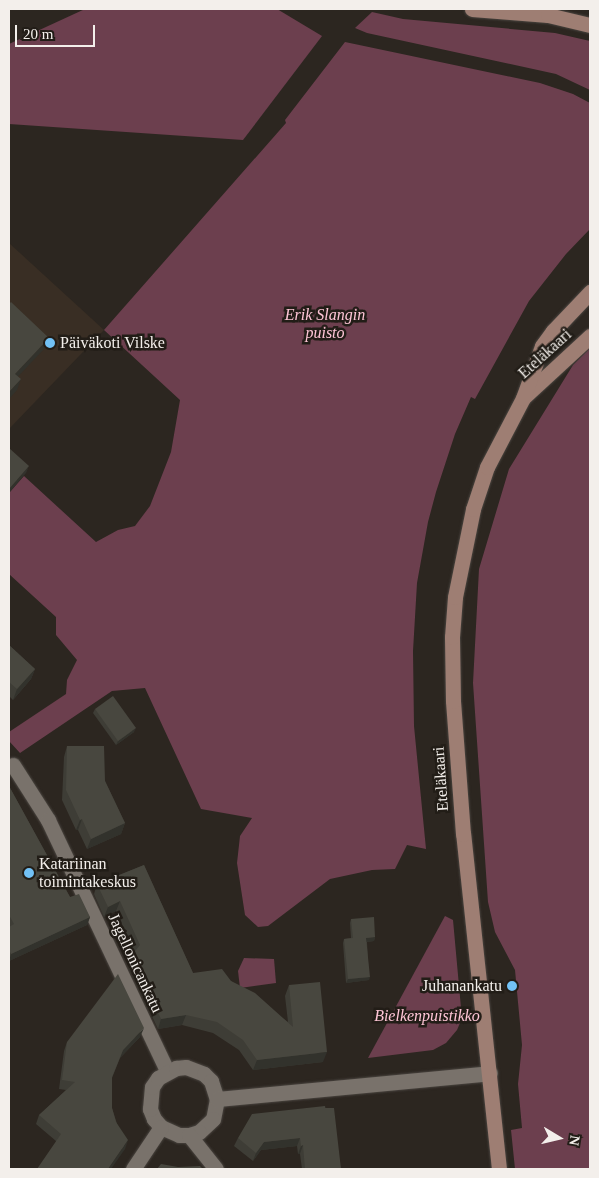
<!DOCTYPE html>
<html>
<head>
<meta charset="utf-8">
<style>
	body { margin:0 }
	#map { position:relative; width:599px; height:1178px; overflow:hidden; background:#2c2620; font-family:"Times New Roman",serif }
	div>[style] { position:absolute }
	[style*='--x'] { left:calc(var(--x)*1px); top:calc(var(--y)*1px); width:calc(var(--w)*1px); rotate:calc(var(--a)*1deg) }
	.built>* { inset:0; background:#392e24 }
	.green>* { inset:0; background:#6c3f4e }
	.roads { filter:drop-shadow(0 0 1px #4a4540) drop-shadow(0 0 1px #4a4540) }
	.street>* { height:15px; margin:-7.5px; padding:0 7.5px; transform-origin:7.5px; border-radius:7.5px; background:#79726b }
	.secondary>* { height:15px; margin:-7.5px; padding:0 7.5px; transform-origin:7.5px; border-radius:7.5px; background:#9e7e73 }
	.wall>* { inset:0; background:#3e3d36 }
	.shaded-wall>* { inset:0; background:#32322c }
	.building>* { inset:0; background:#48473f }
	.dots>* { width:14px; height:14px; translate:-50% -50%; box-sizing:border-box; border:2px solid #221d17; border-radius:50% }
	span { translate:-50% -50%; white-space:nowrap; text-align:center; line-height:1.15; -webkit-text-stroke:5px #221d17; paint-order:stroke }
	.park-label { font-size:16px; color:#fec5d6; font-style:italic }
	.poi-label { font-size:16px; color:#f3efeb }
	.left { translate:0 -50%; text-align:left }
	.right { translate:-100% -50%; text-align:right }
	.street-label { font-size:16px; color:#f3efeb }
	.frame { position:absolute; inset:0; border:10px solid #f3efeb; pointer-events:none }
	.north { position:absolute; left:534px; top:1113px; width:50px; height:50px; -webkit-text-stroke:4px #221d17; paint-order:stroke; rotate:99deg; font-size:14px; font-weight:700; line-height:20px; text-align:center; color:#f3efeb }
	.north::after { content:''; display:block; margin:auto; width:18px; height:22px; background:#f3efeb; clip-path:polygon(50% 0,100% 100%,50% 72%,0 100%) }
	.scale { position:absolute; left:15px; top:25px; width:80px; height:22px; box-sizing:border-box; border:2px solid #f3efeb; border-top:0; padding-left:6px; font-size:15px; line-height:18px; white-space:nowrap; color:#f3efeb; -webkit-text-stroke:4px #221d17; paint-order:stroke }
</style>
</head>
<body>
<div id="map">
	<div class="built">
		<i style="clip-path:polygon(9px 243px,104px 330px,9px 429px)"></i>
	</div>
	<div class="green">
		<i style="clip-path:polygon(85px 9px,277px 9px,322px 36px,243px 140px,9px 124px,9px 44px)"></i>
		<i style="clip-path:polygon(372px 12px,403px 19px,555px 33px,590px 41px,590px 90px,556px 74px,367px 33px,355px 28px)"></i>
		<i style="clip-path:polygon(345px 42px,540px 83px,573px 94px,590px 103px,590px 229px,566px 254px,529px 301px,475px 399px,471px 397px,455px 434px,436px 492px,428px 522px,417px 583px,413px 651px,414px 726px,426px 849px,407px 845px,395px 869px,372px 870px,330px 879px,268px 926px,258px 927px,245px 915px,237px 863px,240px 836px,252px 818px,201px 809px,145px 688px,112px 691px,20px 753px,9px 741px,9px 732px,66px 694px,67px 680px,77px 660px,56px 635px,56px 617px,9px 574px,9px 493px,24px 476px,96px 542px,118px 530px,135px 526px,150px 506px,171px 452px,180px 400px,104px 330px,286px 123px,285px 120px)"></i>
		<i style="clip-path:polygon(590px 348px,590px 1169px,515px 1169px,511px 1130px,522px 1128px,518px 1084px,522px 1045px,515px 970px,495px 932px,488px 902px,473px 683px,479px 569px,509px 469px,573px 365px)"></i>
		<i style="clip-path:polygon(445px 916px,453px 920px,461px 1008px,460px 1023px,457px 1030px,446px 1043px,433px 1050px,368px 1058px)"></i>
		<i style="clip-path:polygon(244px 958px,274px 959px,276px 983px,240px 988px,238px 971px)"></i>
	</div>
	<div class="roads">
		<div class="street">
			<i style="--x:13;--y:765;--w:65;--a:57.5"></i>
			<i style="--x:48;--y:820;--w:278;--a:64.6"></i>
			<i style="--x:217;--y:1099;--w:20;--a:101"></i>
			<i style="--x:213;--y:1119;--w:19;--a:137"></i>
			<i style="--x:199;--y:1132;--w:10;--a:163"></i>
			<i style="--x:189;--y:1135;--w:10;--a:180"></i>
			<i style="--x:179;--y:1135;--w:20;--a:-156"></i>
			<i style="--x:161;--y:1127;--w:11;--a:-131"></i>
			<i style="--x:154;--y:1119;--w:11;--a:-112"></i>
			<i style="--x:150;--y:1109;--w:22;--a:-85"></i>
			<i style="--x:152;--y:1087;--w:11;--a:-56"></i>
			<i style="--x:158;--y:1078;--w:21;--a:-29"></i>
			<i style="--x:176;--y:1068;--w:10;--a:-6"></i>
			<i style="--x:186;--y:1067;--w:19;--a:21"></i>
			<i style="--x:204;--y:1074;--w:10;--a:45"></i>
			<i style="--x:211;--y:1081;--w:19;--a:72"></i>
			<i style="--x:217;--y:1099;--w:274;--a:-5.4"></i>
			<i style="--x:189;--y:1135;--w:43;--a:51.5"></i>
			<i style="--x:133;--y:1169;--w:50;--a:-56.3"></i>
		</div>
		<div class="secondary">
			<i style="--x:472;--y:9;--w:76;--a:4.5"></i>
			<i style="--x:548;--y:15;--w:43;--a:13.4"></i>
			<i style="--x:524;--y:397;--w:90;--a:-42.7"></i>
			<i style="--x:499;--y:1169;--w:337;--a:-96.1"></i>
			<i style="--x:463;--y:834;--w:133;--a:-94.3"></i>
			<i style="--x:453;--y:701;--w:64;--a:-90.9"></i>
			<i style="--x:452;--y:637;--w:40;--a:-85.7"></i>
			<i style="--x:455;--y:597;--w:90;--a:-78.4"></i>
			<i style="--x:473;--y:509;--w:44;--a:-71.6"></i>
			<i style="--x:487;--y:467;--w:78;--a:-62.4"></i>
			<i style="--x:523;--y:398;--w:55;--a:-69.9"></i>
			<i style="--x:542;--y:346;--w:19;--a:-54"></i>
			<i style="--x:553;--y:331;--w:54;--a:-46.5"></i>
		</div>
	</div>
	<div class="wall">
		<i style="clip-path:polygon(9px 645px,35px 669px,31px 679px,13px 700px,9px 696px)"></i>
		<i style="clip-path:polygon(95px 709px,134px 732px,116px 745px,93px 713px)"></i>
		<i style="clip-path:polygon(67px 746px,105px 781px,125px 823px,121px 834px,87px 849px,78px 830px,76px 830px,62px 800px,64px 757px)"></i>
		<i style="clip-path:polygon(9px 786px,70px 897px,90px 917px,87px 925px,9px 961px)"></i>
		<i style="clip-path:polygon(144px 865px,193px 973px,231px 981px,288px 1022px,285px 996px,289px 985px,323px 1062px,253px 1070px,239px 1050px,213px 1033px,182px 1025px,158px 1029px,128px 966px,131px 956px,134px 951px,116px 911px,104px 917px,94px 894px,97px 884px)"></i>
		<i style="clip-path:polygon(351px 919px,375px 937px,374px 941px,367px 942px,369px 980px,346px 983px,343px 943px,344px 939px,351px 938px,350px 923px)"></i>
		<i style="clip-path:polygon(140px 1037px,120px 1058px,112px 1078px,112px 1108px,125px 1149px,56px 1141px,36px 1124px,39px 1115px,66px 1090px,59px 1089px,64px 1051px,67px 1042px)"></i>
		<i style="clip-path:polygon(325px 1106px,341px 1169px,302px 1169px,300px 1154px,298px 1154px,297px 1146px,261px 1150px,253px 1161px,234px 1146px,238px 1138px)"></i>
	</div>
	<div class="shaded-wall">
		<i style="clip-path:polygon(49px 338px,45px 348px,11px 384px,15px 374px)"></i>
		<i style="clip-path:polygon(21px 379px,17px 390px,9px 399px,9px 392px)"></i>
		<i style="clip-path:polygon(29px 466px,26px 473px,9px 493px,10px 488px)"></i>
		<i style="clip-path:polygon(35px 669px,31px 679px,13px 700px,17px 689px)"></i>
		<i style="clip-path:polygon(136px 728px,134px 732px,116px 745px,118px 741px)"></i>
		<i style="clip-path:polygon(82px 819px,78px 830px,76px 830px,80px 820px)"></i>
		<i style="clip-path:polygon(125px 823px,121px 834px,87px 849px,91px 839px)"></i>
		<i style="clip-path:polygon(120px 901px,116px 911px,104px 917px,108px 907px)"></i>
		<i style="clip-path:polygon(90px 917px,87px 925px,9px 961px,11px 954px)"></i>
		<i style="clip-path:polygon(375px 937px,374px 941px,365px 942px,366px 938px)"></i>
		<i style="clip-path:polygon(370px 977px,369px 980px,346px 983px,348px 979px)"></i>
		<i style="clip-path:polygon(186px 1015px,182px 1025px,158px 1029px,161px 1019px)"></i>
		<i style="clip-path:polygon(144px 1028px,140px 1037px,120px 1058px,123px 1050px)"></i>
		<i style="clip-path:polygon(327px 1052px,323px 1062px,253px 1070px,257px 1060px)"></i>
		<i style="clip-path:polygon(300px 1138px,297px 1146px,261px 1150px,253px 1161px,256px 1153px,264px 1142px)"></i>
		<i style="clip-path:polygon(128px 1140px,125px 1149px,111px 1169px,108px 1169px)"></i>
		<i style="clip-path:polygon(303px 1145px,300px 1154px,298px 1154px,301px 1146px)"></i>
	</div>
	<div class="building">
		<i style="clip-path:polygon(11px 302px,49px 338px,15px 374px,21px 379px,9px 392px,9px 304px)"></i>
		<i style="clip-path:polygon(9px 448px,29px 466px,10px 488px,9px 487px)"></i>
		<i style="clip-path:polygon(9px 645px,35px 669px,17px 689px,9px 682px)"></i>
		<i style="clip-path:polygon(113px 696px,136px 728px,118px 741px,95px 709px)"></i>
		<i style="clip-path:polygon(67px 746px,104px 746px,105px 781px,125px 823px,91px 839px,82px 819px,80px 820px,66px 790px)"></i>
		<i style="clip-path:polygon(9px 786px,70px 897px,79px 894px,90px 917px,11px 954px,9px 950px,9px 927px,14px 924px,9px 915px)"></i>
		<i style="clip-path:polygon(144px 865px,193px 973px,222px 969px,231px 981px,255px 993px,293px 1027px,289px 985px,320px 982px,327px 1052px,257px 1060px,243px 1040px,217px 1022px,186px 1015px,161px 1019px,131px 956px,140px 945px,120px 901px,108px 907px,97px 884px)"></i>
		<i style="clip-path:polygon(374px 917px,375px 937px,366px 938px,370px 977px,348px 979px,344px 939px,353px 938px,351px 919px)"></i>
		<i style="clip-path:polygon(118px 974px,144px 1028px,123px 1050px,112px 1077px,112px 1108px,116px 1122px,128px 1140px,108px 1169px,37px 1169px,61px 1134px,39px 1115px,75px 1082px,62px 1080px,67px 1042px)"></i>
		<i style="clip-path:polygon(325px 1106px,325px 1108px,334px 1108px,341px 1169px,305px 1169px,303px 1145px,301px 1146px,300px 1138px,264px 1142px,256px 1153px,238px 1138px,252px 1114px)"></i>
		<i style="clip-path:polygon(161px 1164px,178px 1167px,200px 1166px,203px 1169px,157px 1169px)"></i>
	</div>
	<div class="dots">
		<i style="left:50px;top:343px;background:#72c1f5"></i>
		<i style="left:29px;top:873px;background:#72c1f5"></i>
		<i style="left:512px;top:986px;background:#72c1f5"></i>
	</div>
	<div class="park-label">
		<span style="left:325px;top:324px">Erik Slangin<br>puisto</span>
		<span style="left:427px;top:1016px">Bielkenpuistikko</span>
	</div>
	<div class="poi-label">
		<span class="left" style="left:60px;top:343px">Päiväkoti Vilske</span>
		<span class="left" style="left:39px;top:873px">Katariinan<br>toimintakeskus</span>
		<span class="right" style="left:502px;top:986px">Juhanankatu</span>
	</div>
	<div class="street-label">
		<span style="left:545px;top:354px;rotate:-42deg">Eteläkaari</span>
		<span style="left:441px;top:779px;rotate:-94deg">Eteläkaari</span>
		<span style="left:135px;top:963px;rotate:65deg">Jagellonicankatu</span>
	</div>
	<div class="frame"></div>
	<div class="north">N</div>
	<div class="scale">20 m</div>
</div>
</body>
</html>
